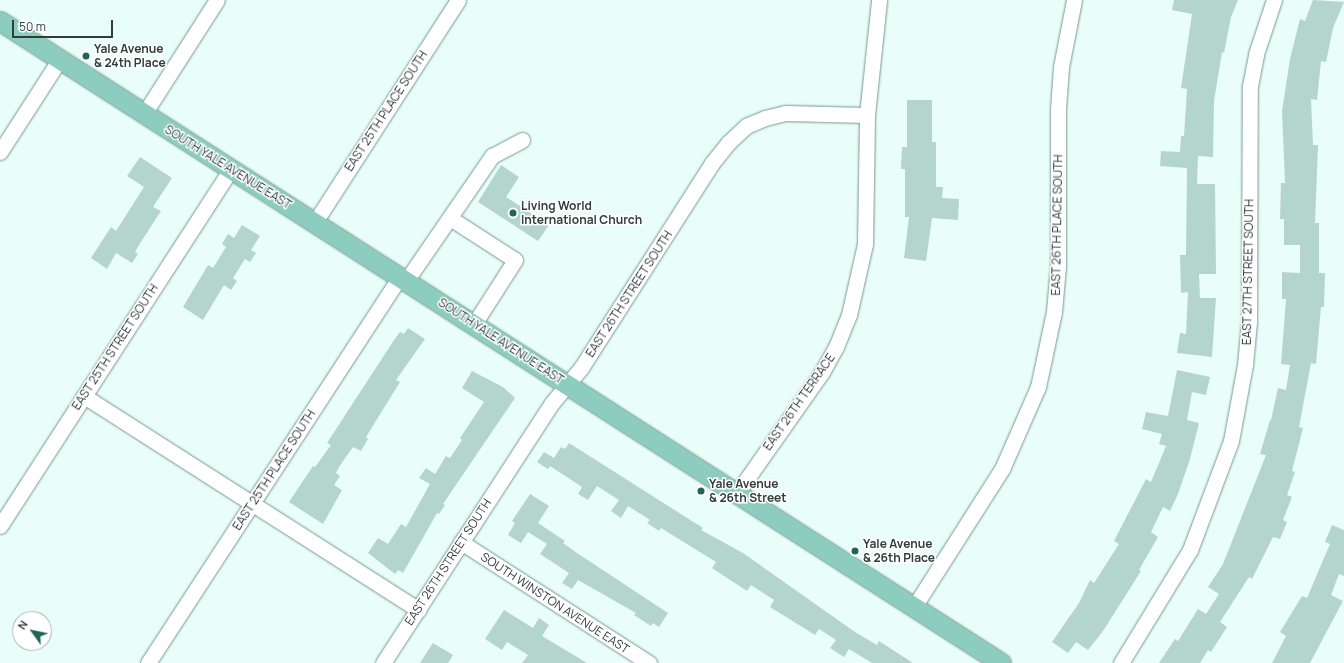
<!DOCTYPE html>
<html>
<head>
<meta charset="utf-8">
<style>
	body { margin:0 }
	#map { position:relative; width:1344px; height:663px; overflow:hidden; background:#e9fef8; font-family:Manrope,sans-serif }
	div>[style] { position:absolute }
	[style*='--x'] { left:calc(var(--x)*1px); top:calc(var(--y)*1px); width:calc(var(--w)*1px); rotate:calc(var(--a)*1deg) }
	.building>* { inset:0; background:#b4d5cc }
	.roads { filter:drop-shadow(0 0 1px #78988f) drop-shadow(0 0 1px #78988f) }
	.minor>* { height:15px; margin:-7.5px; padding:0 7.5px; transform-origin:7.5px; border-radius:7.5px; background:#fff }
	.major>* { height:19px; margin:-9.5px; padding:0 9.5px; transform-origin:9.5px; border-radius:9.5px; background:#8ccdbf }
	.dots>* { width:11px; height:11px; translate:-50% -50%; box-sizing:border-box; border:2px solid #fff; border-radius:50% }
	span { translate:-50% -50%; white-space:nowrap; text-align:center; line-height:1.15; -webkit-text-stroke:3px #fff; paint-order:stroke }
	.poi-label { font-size:12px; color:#303e3a; font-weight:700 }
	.left { translate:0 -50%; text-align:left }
	.street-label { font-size:12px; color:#303e3a }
	.north { position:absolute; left:12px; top:611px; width:40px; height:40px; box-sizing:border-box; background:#fff; border:1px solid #acb2b0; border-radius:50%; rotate:303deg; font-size:11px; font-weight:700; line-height:16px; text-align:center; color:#303e3a }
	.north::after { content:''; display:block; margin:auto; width:14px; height:18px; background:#216556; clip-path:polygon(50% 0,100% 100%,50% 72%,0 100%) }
	.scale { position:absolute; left:12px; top:20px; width:101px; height:18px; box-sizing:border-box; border:2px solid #303e3a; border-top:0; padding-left:5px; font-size:12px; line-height:14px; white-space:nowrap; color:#303e3a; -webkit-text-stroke:3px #fff; paint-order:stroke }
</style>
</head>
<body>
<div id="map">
	<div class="building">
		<i style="clip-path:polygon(1174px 0,1238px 0,1231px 17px,1224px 53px,1222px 52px,1214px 101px,1213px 157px,1198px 156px,1197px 184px,1215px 184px,1216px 274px,1199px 274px,1200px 298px,1216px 298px,1212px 357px,1177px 353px,1180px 333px,1186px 334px,1188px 292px,1181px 293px,1180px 255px,1186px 255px,1187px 168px,1160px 166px,1161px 151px,1180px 152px,1181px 136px,1184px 136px,1187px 89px,1181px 88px,1192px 14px,1172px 10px)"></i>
		<i style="clip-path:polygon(1313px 0,1344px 2px,1333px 28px,1326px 62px,1321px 61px,1317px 100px,1311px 99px,1313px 145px,1318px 145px,1315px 223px,1319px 223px,1319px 273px,1325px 273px,1324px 307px,1321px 307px,1316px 364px,1311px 363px,1299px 427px,1303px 428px,1292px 471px,1295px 472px,1287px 495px,1292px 497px,1283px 520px,1287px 522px,1280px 539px,1273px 537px,1252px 579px,1249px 577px,1220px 622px,1227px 627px,1211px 652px,1208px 650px,1200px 663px,1159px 663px,1175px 639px,1178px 641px,1198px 609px,1206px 614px,1219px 594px,1208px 587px,1223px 564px,1266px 455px,1260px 454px,1270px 420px,1271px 420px,1278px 388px,1286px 390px,1290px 365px,1281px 364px,1286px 299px,1282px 299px,1282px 272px,1300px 273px,1300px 245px,1284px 245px,1284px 219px,1280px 219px,1281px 183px,1285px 183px,1282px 111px,1290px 59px,1300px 19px,1305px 21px)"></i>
		<i style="clip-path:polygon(907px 100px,932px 100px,932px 142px,936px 142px,936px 187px,943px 187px,942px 198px,959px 199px,958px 220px,932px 218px,926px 261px,904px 258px,909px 217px,905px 217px,905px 169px,901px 169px,902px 147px,907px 147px)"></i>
		<i style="clip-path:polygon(140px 157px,172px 178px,153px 207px,161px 211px,139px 245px,135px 252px,138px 254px,132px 263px,116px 253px,107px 269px,91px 258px,111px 227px,116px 231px,144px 187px,127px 176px)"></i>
		<i style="clip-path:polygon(501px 165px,519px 177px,506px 197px,549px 225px,538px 241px,478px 202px)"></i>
		<i style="clip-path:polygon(242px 225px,260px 236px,251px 250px,256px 253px,250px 262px,245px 259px,233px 278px,237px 281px,231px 290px,224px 285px,203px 320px,183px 307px,208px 265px,213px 268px,226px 247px,222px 244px,228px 234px,234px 238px)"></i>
		<i style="clip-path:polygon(408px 328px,425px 339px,396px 380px,400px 382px,366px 437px,368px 439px,361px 451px,353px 447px,339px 467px,336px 473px,340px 476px,334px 485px,342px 490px,323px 524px,289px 502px,313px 466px,315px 467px,331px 445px,327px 443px,394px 340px,400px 332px,404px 334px)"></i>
		<i style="clip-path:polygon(1177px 370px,1210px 377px,1206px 395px,1192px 392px,1187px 420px,1199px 423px,1190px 459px,1178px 494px,1170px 511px,1163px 507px,1151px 532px,1158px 537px,1139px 570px,1141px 571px,1103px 631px,1088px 650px,1076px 642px,1068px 653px,1052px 642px,1079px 603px,1090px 580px,1094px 583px,1119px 544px,1114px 541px,1146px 479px,1151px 482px,1166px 446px,1159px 444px,1162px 434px,1142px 429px,1146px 412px,1168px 416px)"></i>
		<i style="clip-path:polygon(472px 371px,503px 387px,515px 398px,443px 504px,445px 505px,439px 514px,437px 513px,403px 573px,398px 570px,395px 574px,368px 553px,378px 538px,388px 544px,401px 524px,406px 527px,430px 484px,419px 478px,426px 468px,435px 474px,446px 456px,450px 458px,462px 440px,460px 438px,484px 402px,462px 388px)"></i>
		<i style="clip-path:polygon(569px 443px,703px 528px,701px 530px,743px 553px,855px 632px,877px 645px,879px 641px,913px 663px,872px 663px,849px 649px,844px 657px,830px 648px,836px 640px,819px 629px,815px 635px,770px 607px,774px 600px,751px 585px,747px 591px,712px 568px,716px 562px,661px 528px,659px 531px,647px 523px,650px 520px,628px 506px,621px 518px,611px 511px,619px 500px,597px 486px,588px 500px,578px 494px,582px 487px,550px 466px,548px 469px,537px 462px,544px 452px,554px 458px,561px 447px,565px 449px)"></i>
		<i style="clip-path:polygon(530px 494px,549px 506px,538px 523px,565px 541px,563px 543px,577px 553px,668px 613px,659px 627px,653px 623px,651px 626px,634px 615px,636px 613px,578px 580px,572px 589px,562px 583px,569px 573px,540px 554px,547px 544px,528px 532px,521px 543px,508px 535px,515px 523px,512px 521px)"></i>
		<i style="clip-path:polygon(1332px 525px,1344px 530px,1344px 576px,1339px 574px,1331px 595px,1343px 601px,1310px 663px,1272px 663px,1286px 636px,1280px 632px,1302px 596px,1307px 598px,1330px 544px,1325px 542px)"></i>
		<i style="clip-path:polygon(504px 610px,533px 628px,539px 618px,549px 625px,542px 636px,587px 663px,522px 663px,528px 655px,507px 642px,502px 650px,485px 639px)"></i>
		<i style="clip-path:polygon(433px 643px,453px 655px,448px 663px,420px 663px)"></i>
	</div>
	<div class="roads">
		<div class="minor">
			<i style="--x:144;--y:114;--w:135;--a:-57.4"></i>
			<i style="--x:0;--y:152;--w:111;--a:-57.2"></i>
			<i style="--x:450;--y:218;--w:77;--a:32.9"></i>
			<i style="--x:515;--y:260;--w:76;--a:122.6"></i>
			<i style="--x:315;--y:222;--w:264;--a:-57.2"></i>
			<i style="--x:406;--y:281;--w:152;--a:-55.5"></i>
			<i style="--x:492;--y:156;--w:34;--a:-28"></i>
			<i style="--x:84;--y:396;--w:397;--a:32.6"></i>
			<i style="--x:737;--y:493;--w:148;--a:-54.9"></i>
			<i style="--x:822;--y:372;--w:29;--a:-61"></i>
			<i style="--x:836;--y:347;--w:35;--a:-68"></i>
			<i style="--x:849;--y:315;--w:73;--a:-77.3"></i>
			<i style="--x:865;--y:244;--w:129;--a:-89.1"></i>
			<i style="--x:867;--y:115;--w:116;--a:-84"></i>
			<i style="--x:0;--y:526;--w:425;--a:-57.1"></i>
			<i style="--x:461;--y:542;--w:224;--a:32.8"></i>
			<i style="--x:914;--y:607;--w:164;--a:-57.5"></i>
			<i style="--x:1002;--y:469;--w:90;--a:-66.3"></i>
			<i style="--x:1038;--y:387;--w:77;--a:-78"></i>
			<i style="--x:1054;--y:312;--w:46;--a:-85"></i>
			<i style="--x:1058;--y:266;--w:157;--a:-90"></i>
			<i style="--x:1058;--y:109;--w:42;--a:-85.9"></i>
			<i style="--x:1061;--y:67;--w:68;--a:-79"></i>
			<i style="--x:148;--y:663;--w:462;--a:-56.9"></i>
			<i style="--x:383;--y:663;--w:310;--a:-57"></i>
			<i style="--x:552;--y:403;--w:45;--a:-50.4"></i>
			<i style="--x:581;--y:368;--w:243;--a:-57.4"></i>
			<i style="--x:712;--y:163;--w:26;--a:-51"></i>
			<i style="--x:728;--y:143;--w:25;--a:-43"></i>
			<i style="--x:746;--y:126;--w:21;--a:-23"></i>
			<i style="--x:765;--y:118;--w:21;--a:-14"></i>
			<i style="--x:785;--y:113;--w:82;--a:1.4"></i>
			<i style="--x:1121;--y:663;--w:132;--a:-58.6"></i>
			<i style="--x:1190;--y:550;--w:116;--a:-69.4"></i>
			<i style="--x:1231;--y:441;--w:77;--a:-79.6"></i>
			<i style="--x:1245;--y:365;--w:43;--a:-84.7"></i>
			<i style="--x:1249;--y:322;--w:236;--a:-89.8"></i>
			<i style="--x:1250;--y:86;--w:33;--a:-79"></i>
			<i style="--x:1256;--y:54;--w:57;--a:-71.6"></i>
		</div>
		<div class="major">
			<i style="--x:0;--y:21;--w:1189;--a:32.67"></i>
		</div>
	</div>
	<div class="dots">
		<i style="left:86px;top:56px;background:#216556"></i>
		<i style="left:513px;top:213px;background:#216556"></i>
		<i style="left:701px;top:491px;background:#216556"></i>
		<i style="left:855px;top:551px;background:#216556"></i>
	</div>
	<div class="poi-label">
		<span class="left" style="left:94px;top:56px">Yale Avenue<br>&amp; 24th Place</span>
		<span class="left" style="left:521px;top:213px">Living World<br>International Church</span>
		<span class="left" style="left:709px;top:491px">Yale Avenue<br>&amp; 26th Street</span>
		<span class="left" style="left:863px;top:551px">Yale Avenue<br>&amp; 26th Place</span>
	</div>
	<div class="street-label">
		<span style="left:386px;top:111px;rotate:-57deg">EAST 25TH PLACE SOUTH</span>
		<span style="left:228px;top:167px;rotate:32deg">SOUTH YALE AVENUE EAST</span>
		<span style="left:1057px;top:225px;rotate:-89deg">EAST 26TH PLACE SOUTH</span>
		<span style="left:1248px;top:272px;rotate:-89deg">EAST 27TH STREET SOUTH</span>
		<span style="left:629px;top:294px;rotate:-57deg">EAST 26TH STREET SOUTH</span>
		<span style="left:501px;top:341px;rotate:33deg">SOUTH YALE AVENUE EAST</span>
		<span style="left:115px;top:347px;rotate:-57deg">EAST 25TH STREET SOUTH</span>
		<span style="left:799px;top:402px;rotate:-55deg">EAST 26TH TERRACE</span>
		<span style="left:274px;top:470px;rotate:-57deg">EAST 25TH PLACE SOUTH</span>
		<span style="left:448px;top:562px;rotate:-57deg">EAST 26TH STREET SOUTH</span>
		<span style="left:555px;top:603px;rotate:33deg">SOUTH WINSTON AVENUE EAST</span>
	</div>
	<div class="north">N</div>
	<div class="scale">50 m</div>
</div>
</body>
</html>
